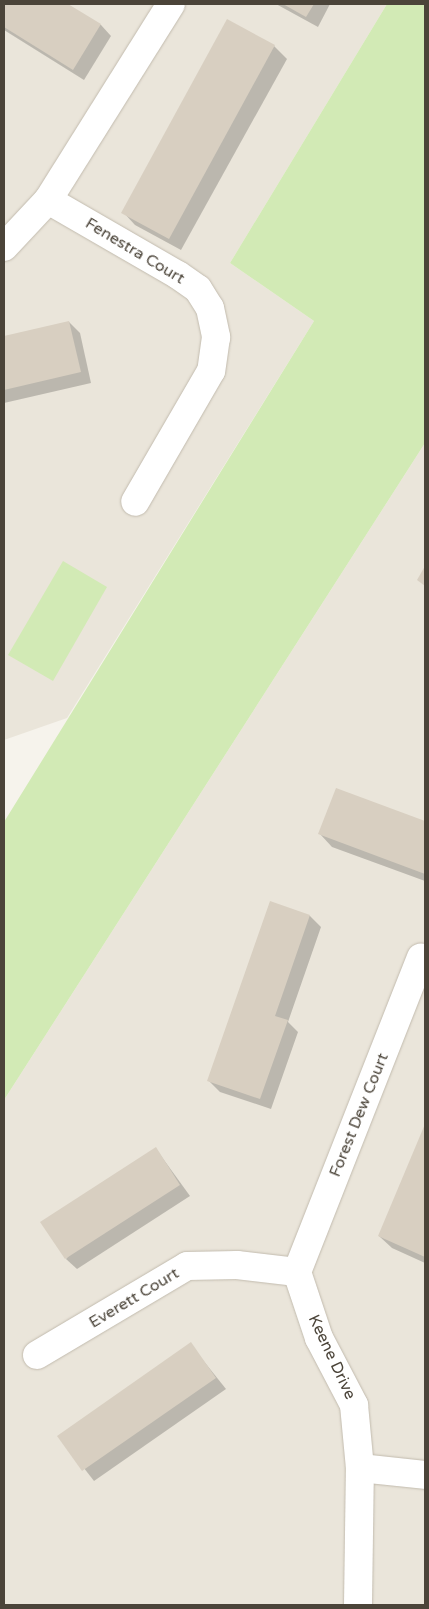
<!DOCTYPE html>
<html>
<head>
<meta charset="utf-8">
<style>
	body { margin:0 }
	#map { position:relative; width:429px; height:1609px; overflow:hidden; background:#f6f3ec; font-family:"Varela Round",sans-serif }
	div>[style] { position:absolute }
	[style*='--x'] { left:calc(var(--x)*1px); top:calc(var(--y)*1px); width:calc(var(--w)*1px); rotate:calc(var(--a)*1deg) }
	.residential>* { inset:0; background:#eae5da }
	.green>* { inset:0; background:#d2eab5 }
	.shadow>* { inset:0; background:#0003 }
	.building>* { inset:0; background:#d8cfc1 }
	.roads { filter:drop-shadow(0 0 1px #c2bbae) drop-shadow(0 0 1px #c2bbae) }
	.minor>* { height:28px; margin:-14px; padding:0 14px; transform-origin:14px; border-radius:14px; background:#fff }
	span { translate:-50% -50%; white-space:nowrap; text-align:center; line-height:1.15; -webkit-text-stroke:5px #fff; paint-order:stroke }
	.street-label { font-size:16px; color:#4b4439 }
	.frame { position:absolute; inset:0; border:5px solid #4b4439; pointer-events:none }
</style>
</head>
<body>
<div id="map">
	<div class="residential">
		<i style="clip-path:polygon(4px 4px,387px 4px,230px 263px,314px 321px,67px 718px,4px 740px)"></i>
		<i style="clip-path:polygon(425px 443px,425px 1605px,4px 1605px,4px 1100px)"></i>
	</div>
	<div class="green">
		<i style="clip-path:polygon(387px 4px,425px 4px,425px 443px,4px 1100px,4px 822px,314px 321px,230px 263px)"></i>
		<i style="clip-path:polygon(63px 561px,107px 587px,53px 681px,8px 655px)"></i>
	</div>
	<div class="shadow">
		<i style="clip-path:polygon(4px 4px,65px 4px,101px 25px,111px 36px,84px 80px,4px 30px)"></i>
		<i style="clip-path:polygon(276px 4px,330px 4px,318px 27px)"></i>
		<i style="clip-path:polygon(274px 46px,287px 59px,181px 250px,135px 225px,123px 212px)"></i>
		<i style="clip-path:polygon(69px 322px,80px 333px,91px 383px,4px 403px,4px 337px)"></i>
		<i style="clip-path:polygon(337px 790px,425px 823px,425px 881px,332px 847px,320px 834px)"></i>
		<i style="clip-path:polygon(270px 903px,310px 916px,321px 927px,288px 1022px,298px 1032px,271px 1109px,220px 1092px,209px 1081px)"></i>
		<i style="clip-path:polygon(425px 1127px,425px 1263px,392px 1248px,379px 1236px)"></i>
		<i style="clip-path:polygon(156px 1149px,190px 1196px,77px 1269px,66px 1259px)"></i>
		<i style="clip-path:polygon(190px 1344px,226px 1389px,94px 1481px,59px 1436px)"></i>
	</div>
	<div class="building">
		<i style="clip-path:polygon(4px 4px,68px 4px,101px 24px,73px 70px,4px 27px)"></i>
		<i style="clip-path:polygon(283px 4px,314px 4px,306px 17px)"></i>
		<i style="clip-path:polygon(227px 19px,275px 45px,169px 239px,121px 213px)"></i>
		<i style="clip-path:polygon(69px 321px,81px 372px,4px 390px,4px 336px)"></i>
		<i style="clip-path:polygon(425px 566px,425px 586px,417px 580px)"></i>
		<i style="clip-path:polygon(336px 788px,425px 821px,425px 874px,318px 834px)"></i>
		<i style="clip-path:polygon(270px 901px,310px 915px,275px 1016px,288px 1020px,260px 1099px,207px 1081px)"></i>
		<i style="clip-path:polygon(425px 1124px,425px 1257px,378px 1236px)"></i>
		<i style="clip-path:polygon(156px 1147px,180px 1185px,65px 1259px,40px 1222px)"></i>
		<i style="clip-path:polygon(191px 1342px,216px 1378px,82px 1471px,57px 1436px)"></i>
	</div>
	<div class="roads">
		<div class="minor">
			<i style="--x:48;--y:200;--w:150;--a:30"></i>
			<i style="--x:178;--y:275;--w:24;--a:35"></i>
			<i style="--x:198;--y:289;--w:22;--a:58"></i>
			<i style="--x:210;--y:308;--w:30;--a:78"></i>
			<i style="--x:216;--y:337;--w:34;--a:98"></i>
			<i style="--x:211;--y:371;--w:151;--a:120.1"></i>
			<i style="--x:4;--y:247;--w:64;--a:-46.9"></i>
			<i style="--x:48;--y:200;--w:231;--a:-57.9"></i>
			<i style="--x:297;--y:1272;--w:338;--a:-68.5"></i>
			<i style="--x:297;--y:1272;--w:70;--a:71.6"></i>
			<i style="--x:319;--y:1338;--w:76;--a:62.4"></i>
			<i style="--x:354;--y:1405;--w:63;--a:84.6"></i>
			<i style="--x:360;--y:1468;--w:65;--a:6.1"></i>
			<i style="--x:37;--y:1355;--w:174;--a:-30.7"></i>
			<i style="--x:187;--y:1266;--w:50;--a:-1.1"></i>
			<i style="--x:237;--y:1265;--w:60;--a:6.7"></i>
			<i style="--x:358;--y:1605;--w:137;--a:-89.2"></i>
		</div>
	</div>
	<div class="street-label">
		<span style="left:135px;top:251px;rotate:31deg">Fenestra Court</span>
		<span style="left:359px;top:1115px;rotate:-68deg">Forest Dew Court</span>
		<span style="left:134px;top:1298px;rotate:-31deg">Everett Court</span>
		<span style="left:332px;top:1357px;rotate:65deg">Keene Drive</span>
	</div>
	<div class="frame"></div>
</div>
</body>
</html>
